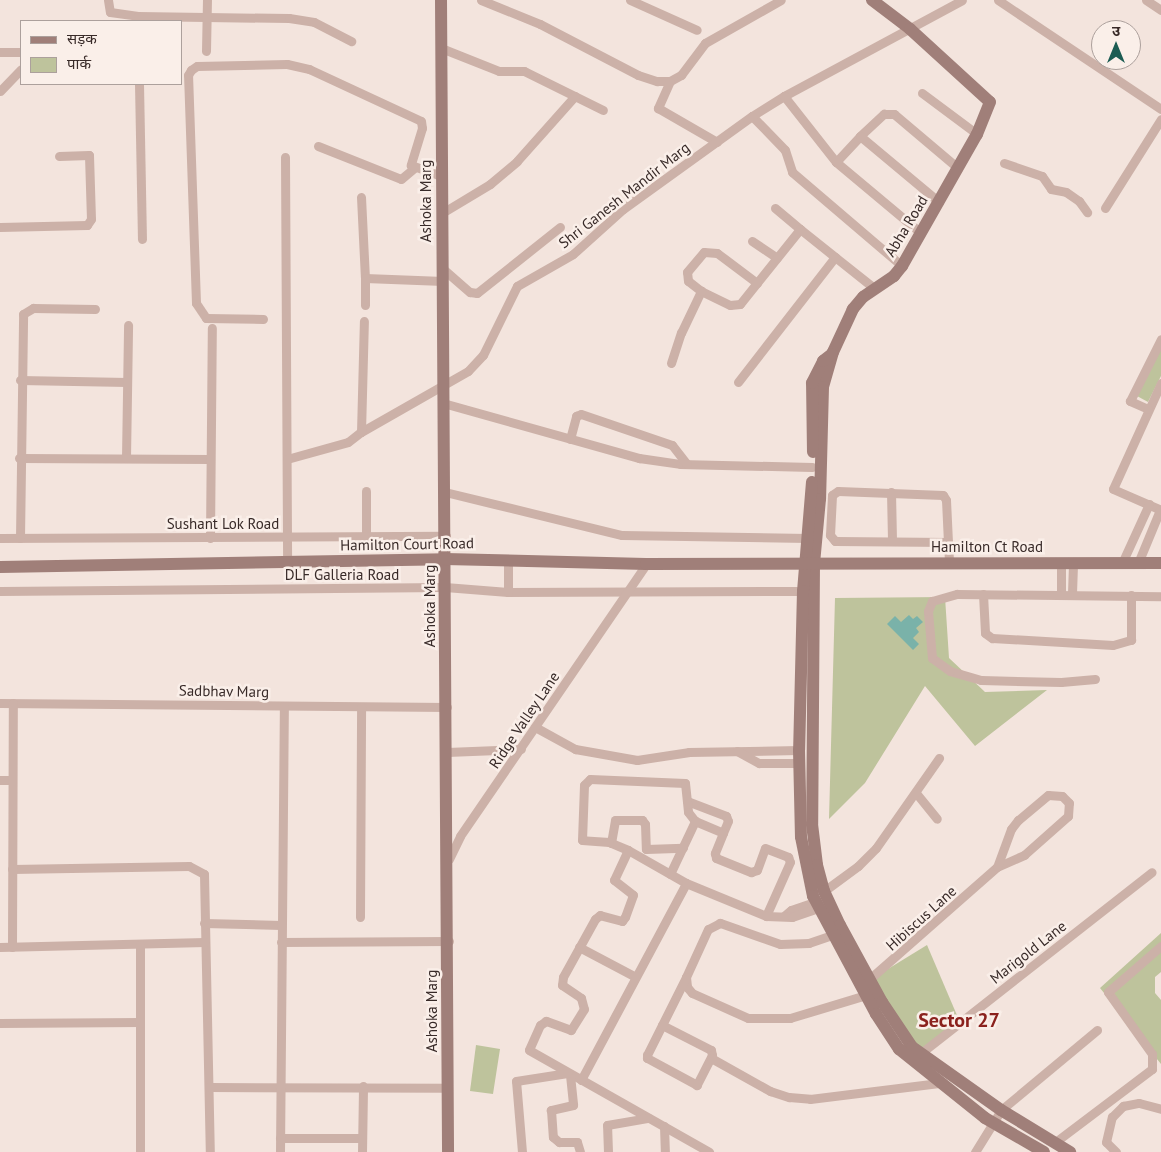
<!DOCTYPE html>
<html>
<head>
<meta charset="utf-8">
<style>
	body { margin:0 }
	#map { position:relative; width:1161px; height:1152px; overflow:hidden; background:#f3e4dd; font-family:"PT Sans","Noto Sans Devanagari",sans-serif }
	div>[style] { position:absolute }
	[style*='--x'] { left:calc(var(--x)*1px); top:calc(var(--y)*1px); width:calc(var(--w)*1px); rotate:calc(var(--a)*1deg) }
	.green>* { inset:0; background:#bec39c }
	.water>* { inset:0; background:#7ab2a9 }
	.street>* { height:9px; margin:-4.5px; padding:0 4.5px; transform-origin:4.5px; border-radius:4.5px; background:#ccb1a8 }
	.secondary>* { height:12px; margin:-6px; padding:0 6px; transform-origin:6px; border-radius:6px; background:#a07f79 }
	span { translate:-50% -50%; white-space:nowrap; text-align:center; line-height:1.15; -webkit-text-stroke:5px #faefe9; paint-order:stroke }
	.street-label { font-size:15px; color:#382a28 }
	.district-label { font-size:20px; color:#8b221e; font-weight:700 }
	.legend { position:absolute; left:20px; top:20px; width:162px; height:65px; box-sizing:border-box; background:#faefe9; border:1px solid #aca09c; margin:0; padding:6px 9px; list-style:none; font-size:15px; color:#382a28 }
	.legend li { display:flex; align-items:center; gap:10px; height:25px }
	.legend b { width:25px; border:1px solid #aca09c }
	.north { position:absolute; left:1091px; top:20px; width:50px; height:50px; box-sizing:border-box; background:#faefe9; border:1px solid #aca09c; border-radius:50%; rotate:0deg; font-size:14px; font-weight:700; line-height:20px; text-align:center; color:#382a28 }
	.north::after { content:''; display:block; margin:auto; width:18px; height:22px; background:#1c5c53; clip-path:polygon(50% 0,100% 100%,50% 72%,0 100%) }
</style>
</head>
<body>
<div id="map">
	<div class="green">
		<i style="clip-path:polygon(1161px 347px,1161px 376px,1148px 402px,1137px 396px)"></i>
		<i style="clip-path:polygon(945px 597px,949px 658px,985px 692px,1047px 690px,975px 746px,925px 686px,865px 783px,829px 819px,835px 598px)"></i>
		<i style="clip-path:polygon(1161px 933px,1161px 972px,1155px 977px,1155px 993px,1161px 1000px,1161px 1064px,1100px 988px)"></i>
		<i style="clip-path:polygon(927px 945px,959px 1020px,921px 1053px,870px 980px)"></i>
		<i style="clip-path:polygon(476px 1045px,500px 1049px,493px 1094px,470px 1091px)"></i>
	</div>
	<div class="water">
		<i style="clip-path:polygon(909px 615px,913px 619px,917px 616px,923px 622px,916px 628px,919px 632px,913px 638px,919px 644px,913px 650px,887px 624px,895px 616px,901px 622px)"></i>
	</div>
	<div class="street">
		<i style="--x:108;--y:0;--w:12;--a:81"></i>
		<i style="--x:110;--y:12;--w:28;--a:8"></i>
		<i style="--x:481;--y:0;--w:64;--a:22.1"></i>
		<i style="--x:540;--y:24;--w:110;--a:27.5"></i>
		<i style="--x:638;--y:75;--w:20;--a:18"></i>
		<i style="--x:657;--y:81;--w:13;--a:0"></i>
		<i style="--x:670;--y:81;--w:13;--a:-29"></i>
		<i style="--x:681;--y:75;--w:40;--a:-53"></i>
		<i style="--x:705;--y:43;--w:87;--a:-29.5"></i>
		<i style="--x:630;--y:0;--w:73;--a:24.1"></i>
		<i style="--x:998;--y:0;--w:196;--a:33.8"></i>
		<i style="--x:1146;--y:0;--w:18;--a:34"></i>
		<i style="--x:138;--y:21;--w:5;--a:-90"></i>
		<i style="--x:138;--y:16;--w:151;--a:0.8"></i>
		<i style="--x:289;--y:18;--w:25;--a:9"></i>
		<i style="--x:314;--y:22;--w:42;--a:27.2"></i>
		<i style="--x:441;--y:48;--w:62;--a:21.6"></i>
		<i style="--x:499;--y:71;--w:25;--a:0"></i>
		<i style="--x:524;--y:71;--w:88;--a:26.3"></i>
		<i style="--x:206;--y:51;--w:51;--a:-88.9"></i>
		<i style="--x:0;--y:52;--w:21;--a:0"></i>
		<i style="--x:670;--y:81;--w:30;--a:114"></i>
		<i style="--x:658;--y:108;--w:68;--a:30"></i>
		<i style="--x:139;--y:84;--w:155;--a:88.9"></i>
		<i style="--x:0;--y:91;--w:30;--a:-46"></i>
		<i style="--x:922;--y:93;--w:69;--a:36.7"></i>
		<i style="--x:784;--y:96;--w:202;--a:-28.3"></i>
		<i style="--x:752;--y:116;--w:47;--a:45.9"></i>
		<i style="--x:785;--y:150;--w:23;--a:72"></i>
		<i style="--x:792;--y:172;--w:145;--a:40.5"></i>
		<i style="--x:860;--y:136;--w:33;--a:-43"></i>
		<i style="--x:884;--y:114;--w:10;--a:0"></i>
		<i style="--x:894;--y:114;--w:84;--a:40.2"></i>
		<i style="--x:318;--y:146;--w:89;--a:21.7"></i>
		<i style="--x:401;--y:179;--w:17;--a:-40"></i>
		<i style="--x:285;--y:157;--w:405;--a:89.7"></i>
		<i style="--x:836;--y:162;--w:35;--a:-47"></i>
		<i style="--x:860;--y:136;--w:103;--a:39.9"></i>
		<i style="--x:1004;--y:163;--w:40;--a:18.9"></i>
		<i style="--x:1042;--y:176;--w:16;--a:55"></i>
		<i style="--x:1051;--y:189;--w:15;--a:11"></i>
		<i style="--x:1066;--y:192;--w:16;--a:35"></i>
		<i style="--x:1079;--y:201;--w:14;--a:54"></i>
		<i style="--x:361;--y:197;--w:81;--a:87.2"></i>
		<i style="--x:365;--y:278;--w:78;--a:2.2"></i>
		<i style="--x:775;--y:208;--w:33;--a:40"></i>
		<i style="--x:1105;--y:208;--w:105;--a:-57.8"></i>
		<i style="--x:442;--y:213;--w:56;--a:-31.1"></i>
		<i style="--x:490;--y:184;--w:35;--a:-40"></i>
		<i style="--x:517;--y:161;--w:87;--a:-48.3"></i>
		<i style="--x:0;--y:227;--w:87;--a:-1.3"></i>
		<i style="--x:87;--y:225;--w:7;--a:-56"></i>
		<i style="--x:91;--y:219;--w:64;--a:-91.8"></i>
		<i style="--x:89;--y:155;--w:30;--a:178"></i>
		<i style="--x:752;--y:241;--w:30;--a:34"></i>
		<i style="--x:442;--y:268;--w:37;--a:41"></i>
		<i style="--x:470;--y:292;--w:7;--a:8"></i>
		<i style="--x:477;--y:293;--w:106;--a:-38.5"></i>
		<i style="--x:365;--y:278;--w:27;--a:90"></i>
		<i style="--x:701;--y:291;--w:32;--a:26"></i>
		<i style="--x:730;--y:305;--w:10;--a:-6"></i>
		<i style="--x:740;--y:304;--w:96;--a:-51.3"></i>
		<i style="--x:800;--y:229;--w:45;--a:38.7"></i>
		<i style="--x:263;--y:319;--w:57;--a:-179"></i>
		<i style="--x:206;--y:318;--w:18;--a:-124"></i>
		<i style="--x:196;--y:303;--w:228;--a:-92"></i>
		<i style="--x:188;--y:75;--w:6;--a:-59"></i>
		<i style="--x:191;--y:70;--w:7;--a:-34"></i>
		<i style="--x:197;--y:66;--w:90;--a:-1.3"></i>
		<i style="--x:287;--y:64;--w:23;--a:13"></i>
		<i style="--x:309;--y:69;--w:123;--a:24.9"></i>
		<i style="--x:421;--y:121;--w:7;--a:82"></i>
		<i style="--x:422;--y:128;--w:39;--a:107"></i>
		<i style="--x:411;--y:165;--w:33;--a:20"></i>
		<i style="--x:671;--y:363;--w:32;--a:-72"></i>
		<i style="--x:681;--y:333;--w:47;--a:-64.5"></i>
		<i style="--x:701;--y:291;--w:16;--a:-142"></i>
		<i style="--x:688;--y:281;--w:9;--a:-96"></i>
		<i style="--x:687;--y:272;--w:26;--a:-50"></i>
		<i style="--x:704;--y:252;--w:13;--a:4"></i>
		<i style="--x:717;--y:253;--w:50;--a:36.9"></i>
		<i style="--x:20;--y:380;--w:107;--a:1.1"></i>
		<i style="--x:738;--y:382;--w:158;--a:-52.2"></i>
		<i style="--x:835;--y:257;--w:50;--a:38.5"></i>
		<i style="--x:1161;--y:383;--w:116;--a:114.4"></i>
		<i style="--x:1113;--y:489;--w:52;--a:23.6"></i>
		<i style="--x:443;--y:403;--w:204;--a:15.7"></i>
		<i style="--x:639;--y:458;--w:41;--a:8.3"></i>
		<i style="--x:680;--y:464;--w:132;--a:1.3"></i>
		<i style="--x:1148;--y:409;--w:20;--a:-156"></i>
		<i style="--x:1130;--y:401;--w:69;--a:-63.4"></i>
		<i style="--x:361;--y:432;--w:123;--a:-29.7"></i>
		<i style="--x:468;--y:371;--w:22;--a:-47"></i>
		<i style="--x:483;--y:355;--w:77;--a:-63.8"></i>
		<i style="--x:517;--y:286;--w:64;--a:-29.7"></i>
		<i style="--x:573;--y:254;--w:67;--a:-42"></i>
		<i style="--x:623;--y:209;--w:159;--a:-35.8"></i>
		<i style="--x:752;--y:116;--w:38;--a:-32"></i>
		<i style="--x:784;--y:96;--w:84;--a:51.8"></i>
		<i style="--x:836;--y:162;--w:111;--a:39.9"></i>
		<i style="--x:570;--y:439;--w:24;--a:-75"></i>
		<i style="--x:576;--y:416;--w:5;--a:-22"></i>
		<i style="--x:581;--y:414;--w:96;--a:18.8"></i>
		<i style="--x:672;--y:445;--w:24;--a:52"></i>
		<i style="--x:19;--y:458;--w:191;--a:0.3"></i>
		<i style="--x:126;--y:458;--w:133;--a:-89.1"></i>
		<i style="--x:287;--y:459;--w:63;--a:-15.6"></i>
		<i style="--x:348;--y:442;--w:16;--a:-38"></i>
		<i style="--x:361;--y:432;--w:111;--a:-88.5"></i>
		<i style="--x:366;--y:491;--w:47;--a:90"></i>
		<i style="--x:445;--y:492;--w:182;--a:13.7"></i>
		<i style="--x:622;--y:535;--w:186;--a:0.9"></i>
		<i style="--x:891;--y:492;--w:49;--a:88.8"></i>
		<i style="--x:0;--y:538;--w:446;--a:-0.3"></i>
		<i style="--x:20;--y:538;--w:224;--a:-89.2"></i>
		<i style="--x:23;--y:314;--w:12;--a:-31"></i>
		<i style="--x:33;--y:308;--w:62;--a:0.9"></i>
		<i style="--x:210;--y:538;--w:210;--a:-89.5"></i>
		<i style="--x:948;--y:542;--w:113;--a:-179.5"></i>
		<i style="--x:835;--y:541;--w:8;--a:-130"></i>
		<i style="--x:830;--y:535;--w:40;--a:-87.1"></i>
		<i style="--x:832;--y:495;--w:7;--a:-34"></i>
		<i style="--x:838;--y:491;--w:105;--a:2.2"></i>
		<i style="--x:943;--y:495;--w:6;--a:59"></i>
		<i style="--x:946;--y:500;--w:42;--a:87.3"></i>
		<i style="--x:948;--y:542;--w:22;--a:87"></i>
		<i style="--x:1061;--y:563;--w:30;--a:90"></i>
		<i style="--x:1122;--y:563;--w:65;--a:-65.4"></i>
		<i style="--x:1138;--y:563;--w:57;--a:-67.5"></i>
		<i style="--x:0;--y:591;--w:445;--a:-0.5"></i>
		<i style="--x:445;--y:587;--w:63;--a:4.5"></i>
		<i style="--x:508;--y:592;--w:295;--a:-0.2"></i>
		<i style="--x:508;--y:592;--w:32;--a:-90"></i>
		<i style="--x:1072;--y:593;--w:30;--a:-88"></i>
		<i style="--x:983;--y:594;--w:39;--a:87"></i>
		<i style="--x:985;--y:633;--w:9;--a:36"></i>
		<i style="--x:992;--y:638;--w:121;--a:3.3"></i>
		<i style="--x:1113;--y:645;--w:19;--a:-16"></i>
		<i style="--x:1131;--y:640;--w:45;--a:-90"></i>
		<i style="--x:1095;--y:679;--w:34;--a:175"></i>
		<i style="--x:1061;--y:682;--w:80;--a:-178.6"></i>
		<i style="--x:981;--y:680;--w:32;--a:-164"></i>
		<i style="--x:950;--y:671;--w:22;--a:-144"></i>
		<i style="--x:932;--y:658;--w:47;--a:-94.9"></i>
		<i style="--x:928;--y:611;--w:11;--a:-68"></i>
		<i style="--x:932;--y:601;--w:26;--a:-16"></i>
		<i style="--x:957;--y:594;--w:204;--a:0.6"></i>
		<i style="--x:0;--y:703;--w:447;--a:0.5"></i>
		<i style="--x:535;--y:727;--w:46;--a:28.8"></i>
		<i style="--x:575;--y:749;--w:63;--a:10.1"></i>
		<i style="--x:637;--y:760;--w:53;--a:-8.7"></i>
		<i style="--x:689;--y:752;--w:110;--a:-1"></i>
		<i style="--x:737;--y:751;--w:25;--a:29"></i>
		<i style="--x:759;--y:763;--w:40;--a:0"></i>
		<i style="--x:447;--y:752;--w:74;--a:-2.3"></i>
		<i style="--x:0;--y:780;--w:12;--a:0"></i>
		<i style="--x:916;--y:793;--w:33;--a:51"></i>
		<i style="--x:687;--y:801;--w:42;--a:21"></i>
		<i style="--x:726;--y:816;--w:5;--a:68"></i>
		<i style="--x:728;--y:821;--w:13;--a:113"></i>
		<i style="--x:611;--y:843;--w:23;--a:-80"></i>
		<i style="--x:615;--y:820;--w:27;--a:0"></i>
		<i style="--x:642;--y:820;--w:5;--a:53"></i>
		<i style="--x:645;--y:824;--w:25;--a:88"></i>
		<i style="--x:646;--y:849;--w:37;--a:-2"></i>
		<i style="--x:628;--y:850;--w:21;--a:-157"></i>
		<i style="--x:609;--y:842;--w:27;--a:-176"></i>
		<i style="--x:582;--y:840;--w:55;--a:-87.9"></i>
		<i style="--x:584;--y:785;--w:8;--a:-45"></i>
		<i style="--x:590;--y:779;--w:95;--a:2.4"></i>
		<i style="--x:685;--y:783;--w:29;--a:84"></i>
		<i style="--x:688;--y:812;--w:11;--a:52"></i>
		<i style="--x:449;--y:859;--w:25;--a:-64"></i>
		<i style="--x:460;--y:836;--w:330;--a:-55.6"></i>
		<i style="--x:12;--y:869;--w:177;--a:-1"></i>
		<i style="--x:189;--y:866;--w:17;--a:28"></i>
		<i style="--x:204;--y:874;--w:278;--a:88.8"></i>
		<i style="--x:670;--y:874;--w:59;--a:-64.7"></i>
		<i style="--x:695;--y:821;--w:30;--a:23"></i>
		<i style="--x:723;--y:833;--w:22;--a:112"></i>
		<i style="--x:715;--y:853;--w:5;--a:79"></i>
		<i style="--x:716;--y:858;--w:38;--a:22"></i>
		<i style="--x:751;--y:872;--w:6;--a:-18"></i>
		<i style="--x:757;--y:870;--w:23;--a:-70"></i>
		<i style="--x:765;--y:848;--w:25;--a:21"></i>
		<i style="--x:788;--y:857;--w:5;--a:68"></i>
		<i style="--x:790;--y:862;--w:59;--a:114"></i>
		<i style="--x:686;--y:883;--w:67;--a:-150.4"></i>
		<i style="--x:628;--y:850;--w:33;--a:115"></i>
		<i style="--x:614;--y:880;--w:24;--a:38"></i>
		<i style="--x:633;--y:895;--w:23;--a:110"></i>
		<i style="--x:625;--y:917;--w:5;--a:127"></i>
		<i style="--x:622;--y:921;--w:23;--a:-165"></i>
		<i style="--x:600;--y:915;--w:6;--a:141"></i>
		<i style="--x:595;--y:919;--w:66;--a:118.9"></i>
		<i style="--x:563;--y:977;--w:8;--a:97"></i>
		<i style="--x:562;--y:985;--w:23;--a:34"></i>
		<i style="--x:581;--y:998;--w:11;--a:75"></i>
		<i style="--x:584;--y:1009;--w:25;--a:122"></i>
		<i style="--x:571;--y:1030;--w:27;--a:-160"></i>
		<i style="--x:546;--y:1021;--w:7;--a:146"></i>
		<i style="--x:540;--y:1025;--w:27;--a:114"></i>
		<i style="--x:529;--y:1050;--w:207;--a:29.5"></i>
		<i style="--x:824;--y:891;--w:42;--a:-36.3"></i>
		<i style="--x:858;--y:866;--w:25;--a:-45"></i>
		<i style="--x:876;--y:848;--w:110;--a:-55"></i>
		<i style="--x:784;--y:916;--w:9;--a:-41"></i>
		<i style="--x:791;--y:910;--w:31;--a:-19"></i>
		<i style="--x:360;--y:917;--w:210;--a:-89.7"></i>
		<i style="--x:204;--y:923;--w:77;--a:1.5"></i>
		<i style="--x:832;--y:935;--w:24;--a:161"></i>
		<i style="--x:809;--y:943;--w:29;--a:178"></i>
		<i style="--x:780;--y:944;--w:64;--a:-160.7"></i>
		<i style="--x:720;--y:923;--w:13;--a:153"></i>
		<i style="--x:708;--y:929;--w:53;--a:114.6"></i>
		<i style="--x:686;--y:977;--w:10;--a:84"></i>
		<i style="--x:687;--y:987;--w:8;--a:50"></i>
		<i style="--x:692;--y:993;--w:61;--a:24.1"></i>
		<i style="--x:748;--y:1018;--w:42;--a:0"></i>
		<i style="--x:790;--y:1018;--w:79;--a:-16.8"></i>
		<i style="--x:281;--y:942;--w:168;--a:-0.3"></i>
		<i style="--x:0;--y:947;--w:205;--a:-1.4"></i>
		<i style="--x:12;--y:947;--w:244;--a:-89.8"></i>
		<i style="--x:579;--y:947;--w:62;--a:27.8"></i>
		<i style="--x:866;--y:982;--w:174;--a:-41.3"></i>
		<i style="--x:997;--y:867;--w:30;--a:-24"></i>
		<i style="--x:1024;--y:855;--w:59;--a:-41.6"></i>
		<i style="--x:1068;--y:816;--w:13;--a:-86"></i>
		<i style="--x:1069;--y:803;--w:10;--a:-135"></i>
		<i style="--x:1062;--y:796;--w:14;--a:-176"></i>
		<i style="--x:1048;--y:795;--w:39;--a:140"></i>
		<i style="--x:1018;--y:820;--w:11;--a:128"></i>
		<i style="--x:1011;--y:829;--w:40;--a:110.2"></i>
		<i style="--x:0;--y:1023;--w:140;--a:-0.4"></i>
		<i style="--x:662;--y:1025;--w:55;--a:27"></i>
		<i style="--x:711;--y:1050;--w:5;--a:79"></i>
		<i style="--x:712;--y:1055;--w:34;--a:117"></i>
		<i style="--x:697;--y:1085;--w:57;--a:-151.6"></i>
		<i style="--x:647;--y:1058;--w:3;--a:-90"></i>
		<i style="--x:647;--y:1055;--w:87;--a:-63.4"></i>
		<i style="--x:921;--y:1053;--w:293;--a:-38.1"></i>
		<i style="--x:711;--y:1058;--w:68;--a:29.2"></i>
		<i style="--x:770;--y:1091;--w:20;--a:18"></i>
		<i style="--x:789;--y:1097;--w:21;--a:5"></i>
		<i style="--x:810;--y:1099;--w:130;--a:-7.1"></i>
		<i style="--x:570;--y:1075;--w:30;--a:84"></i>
		<i style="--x:573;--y:1105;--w:23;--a:167"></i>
		<i style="--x:551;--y:1110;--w:27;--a:86"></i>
		<i style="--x:553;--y:1137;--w:8;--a:40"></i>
		<i style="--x:559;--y:1142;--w:18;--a:0"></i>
		<i style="--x:577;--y:1142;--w:10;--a:73"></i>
		<i style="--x:581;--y:1080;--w:223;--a:-61.9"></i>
		<i style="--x:686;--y:883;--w:87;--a:22.4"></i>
		<i style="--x:766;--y:916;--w:26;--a:2"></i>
		<i style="--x:792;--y:917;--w:34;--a:-19"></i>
		<i style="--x:209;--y:1087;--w:239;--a:0.2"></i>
		<i style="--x:664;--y:1126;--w:26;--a:88"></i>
		<i style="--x:280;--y:1138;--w:82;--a:0"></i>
		<i style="--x:1054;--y:1143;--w:123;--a:-37.1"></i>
		<i style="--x:1152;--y:1069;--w:15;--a:-90"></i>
		<i style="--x:1152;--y:1054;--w:76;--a:-125.4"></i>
		<i style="--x:1108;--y:992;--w:70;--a:-41"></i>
		<i style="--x:140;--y:1152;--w:207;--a:-90"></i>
		<i style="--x:280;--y:1152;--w:446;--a:-89.5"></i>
		<i style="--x:362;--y:1152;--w:66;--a:-89.1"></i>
		<i style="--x:522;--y:1152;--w:71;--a:-94.8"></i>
		<i style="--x:516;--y:1081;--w:52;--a:-8.9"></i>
		<i style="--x:608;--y:1152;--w:27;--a:-92"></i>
		<i style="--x:607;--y:1125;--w:42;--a:-9.7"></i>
		<i style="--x:975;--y:1152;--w:49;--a:-58.2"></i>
		<i style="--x:1001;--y:1110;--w:125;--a:-39.8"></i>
		<i style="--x:1116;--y:1152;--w:14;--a:-135"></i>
		<i style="--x:1106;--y:1142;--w:26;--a:-77"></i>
		<i style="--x:1112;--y:1117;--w:16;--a:-45"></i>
		<i style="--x:1123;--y:1106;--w:16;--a:-11"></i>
		<i style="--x:1139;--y:1103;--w:23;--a:15"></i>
	</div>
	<div class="secondary">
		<i style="--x:441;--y:0;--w:1152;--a:89.65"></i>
		<i style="--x:872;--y:0;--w:48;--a:37.3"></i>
		<i style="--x:910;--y:29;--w:108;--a:42.4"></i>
		<i style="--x:990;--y:102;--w:35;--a:112"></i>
		<i style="--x:977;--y:134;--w:152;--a:119.6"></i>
		<i style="--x:902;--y:266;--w:13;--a:129"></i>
		<i style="--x:894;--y:276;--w:37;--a:146"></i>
		<i style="--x:863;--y:297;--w:16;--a:130"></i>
		<i style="--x:853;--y:309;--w:47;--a:114.9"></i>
		<i style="--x:833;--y:352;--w:36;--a:106"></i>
		<i style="--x:823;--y:387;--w:112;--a:91.5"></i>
		<i style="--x:820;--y:499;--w:65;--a:95.3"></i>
		<i style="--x:814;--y:564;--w:260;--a:90.4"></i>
		<i style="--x:812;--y:824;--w:41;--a:83"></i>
		<i style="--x:817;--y:865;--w:27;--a:75"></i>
		<i style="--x:824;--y:891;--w:38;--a:65"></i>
		<i style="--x:840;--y:925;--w:88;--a:61.4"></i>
		<i style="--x:882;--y:1002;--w:54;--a:56.3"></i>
		<i style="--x:912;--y:1047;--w:109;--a:35.3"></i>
		<i style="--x:1001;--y:1110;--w:81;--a:31.3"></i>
		<i style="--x:813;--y:452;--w:69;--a:-90.8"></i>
		<i style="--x:812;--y:383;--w:25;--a:-63"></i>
		<i style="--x:823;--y:361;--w:11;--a:-38"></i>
		<i style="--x:812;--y:482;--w:109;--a:94.7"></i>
		<i style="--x:803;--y:591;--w:159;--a:91.4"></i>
		<i style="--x:799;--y:750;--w:87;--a:88.7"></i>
		<i style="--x:801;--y:837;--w:60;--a:78.5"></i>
		<i style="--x:813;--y:896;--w:134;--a:61.9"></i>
		<i style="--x:876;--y:1014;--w:42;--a:56.7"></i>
		<i style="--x:899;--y:1049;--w:110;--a:38.7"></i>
		<i style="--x:985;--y:1118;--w:68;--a:30"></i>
		<i style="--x:0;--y:567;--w:445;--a:-1"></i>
		<i style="--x:445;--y:559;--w:201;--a:1.4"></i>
		<i style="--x:646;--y:564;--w:515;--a:-0.11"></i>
	</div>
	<div class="street-label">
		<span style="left:624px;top:195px;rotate:-38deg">Shri Ganesh Mandir Marg</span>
		<span style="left:426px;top:201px;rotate:-90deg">Ashoka Marg</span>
		<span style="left:906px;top:226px;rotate:-59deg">Abha Road</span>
		<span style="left:223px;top:524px">Sushant Lok Road</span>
		<span style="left:407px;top:544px;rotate:-1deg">Hamilton Court Road</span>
		<span style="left:987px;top:547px">Hamilton Ct Road</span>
		<span style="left:342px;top:575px">DLF Galleria Road</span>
		<span style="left:430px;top:606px;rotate:-90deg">Ashoka Marg</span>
		<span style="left:224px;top:691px;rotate:1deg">Sadbhav Marg</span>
		<span style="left:524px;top:720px;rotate:-56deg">Ridge Valley Lane</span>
		<span style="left:921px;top:918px;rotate:-42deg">Hibiscus Lane</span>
		<span style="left:1028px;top:952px;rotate:-38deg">Marigold Lane</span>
		<span style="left:432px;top:1011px;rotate:-90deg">Ashoka Marg</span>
	</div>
	<div class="district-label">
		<span style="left:959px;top:1020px">Sector 27</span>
	</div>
	<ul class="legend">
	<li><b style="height:6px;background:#a07f79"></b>सड़क</li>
	<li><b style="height:14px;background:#bec39c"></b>पार्क</li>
	</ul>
	<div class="north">उ</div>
</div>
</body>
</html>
